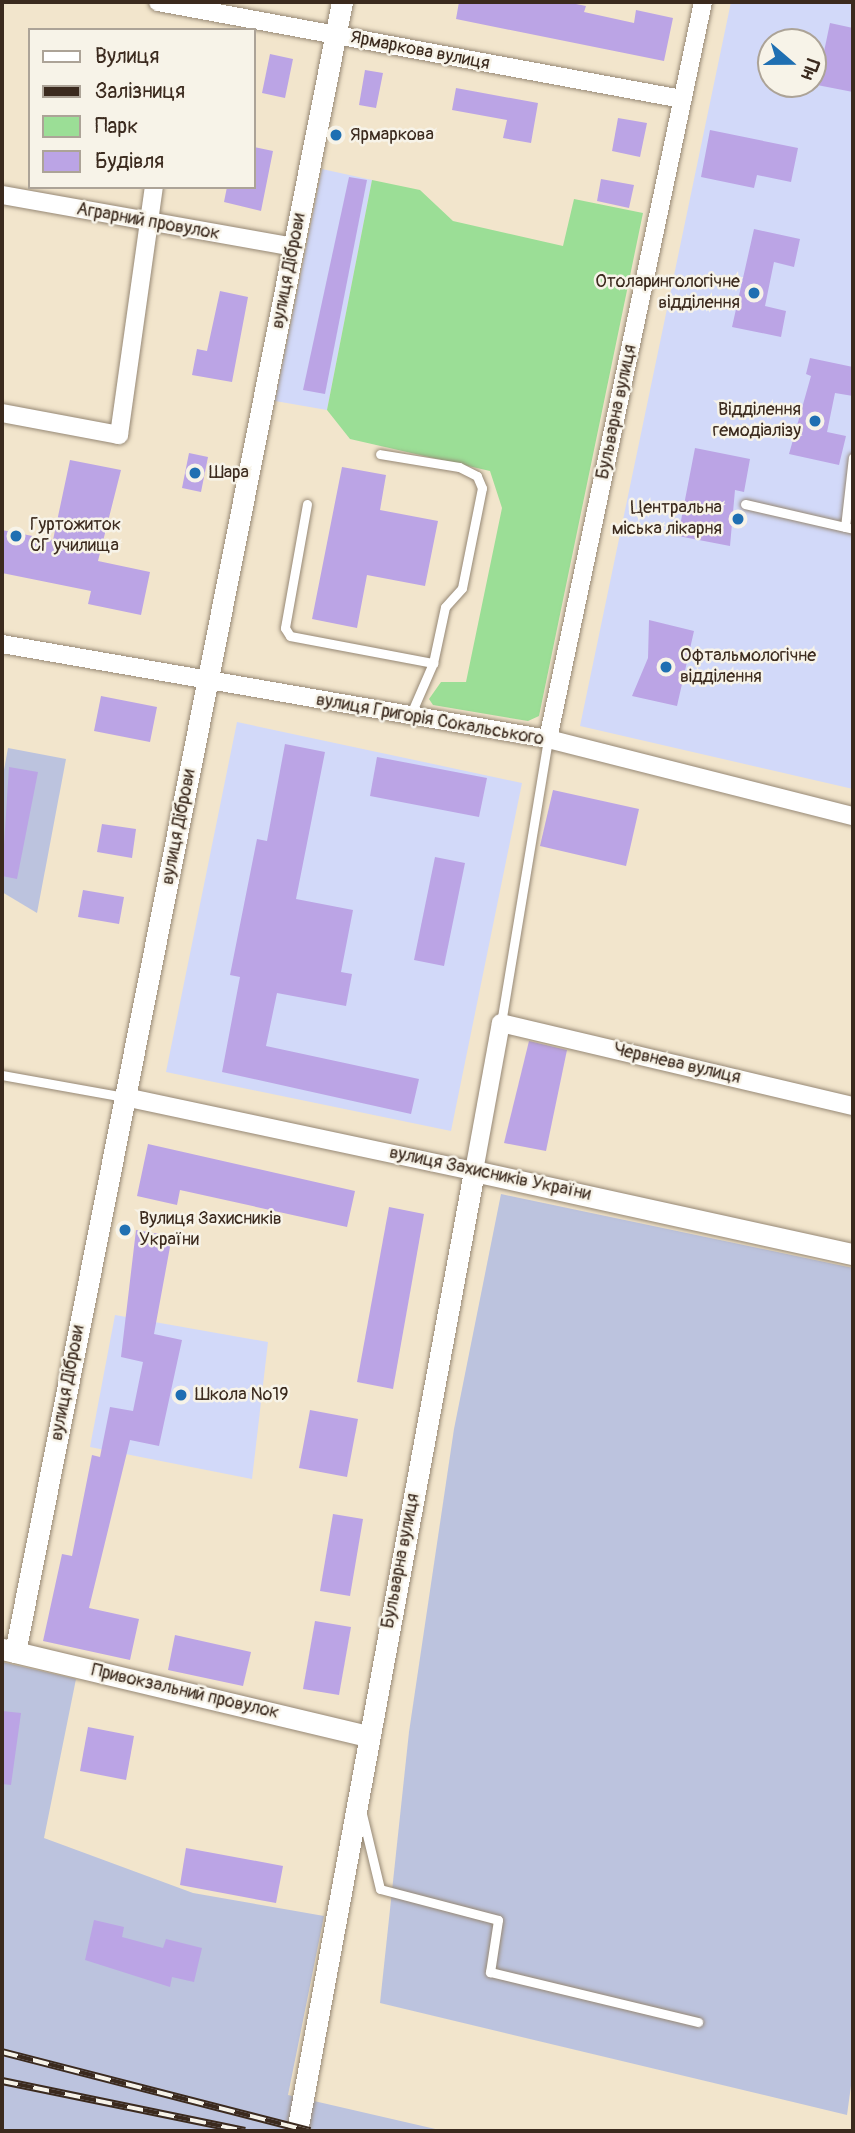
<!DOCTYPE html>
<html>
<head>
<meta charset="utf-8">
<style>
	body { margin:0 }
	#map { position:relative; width:855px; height:2133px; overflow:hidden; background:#f2e5cc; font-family:Pangolin,sans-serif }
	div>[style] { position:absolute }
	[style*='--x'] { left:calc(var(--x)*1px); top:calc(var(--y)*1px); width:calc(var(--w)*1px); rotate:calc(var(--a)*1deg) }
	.built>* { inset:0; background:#d2d9f9 }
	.industrial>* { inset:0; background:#bcc3de }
	.green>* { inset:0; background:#9bde96 }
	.building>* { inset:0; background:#bba4e5 }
	.roads { filter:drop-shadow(0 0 2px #968875) drop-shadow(0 0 2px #968875) }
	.service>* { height:9px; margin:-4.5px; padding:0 4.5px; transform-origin:4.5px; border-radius:4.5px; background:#fff }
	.minor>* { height:18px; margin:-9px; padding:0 9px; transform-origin:9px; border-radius:9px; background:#fff }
	.tertiary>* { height:21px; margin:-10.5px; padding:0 10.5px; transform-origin:10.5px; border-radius:10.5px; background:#fff }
	.rail>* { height:8px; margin-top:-4px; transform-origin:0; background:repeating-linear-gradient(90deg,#f7f3e8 0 16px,#3b2a1e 0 32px); box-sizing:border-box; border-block:2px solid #3b2a1e }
	.dots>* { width:19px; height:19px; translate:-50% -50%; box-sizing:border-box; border:4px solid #f7f3e8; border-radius:50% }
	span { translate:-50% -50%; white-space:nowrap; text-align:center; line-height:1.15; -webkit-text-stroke:5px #f7f3e8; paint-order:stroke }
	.street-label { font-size:18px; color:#3b2a1e }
	.poi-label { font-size:18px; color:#3b2a1e }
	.left { translate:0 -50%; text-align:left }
	.right { translate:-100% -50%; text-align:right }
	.frame { position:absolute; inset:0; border:4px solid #3b2a1e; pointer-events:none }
	.legend { position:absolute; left:28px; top:28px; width:228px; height:161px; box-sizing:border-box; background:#f7f3e8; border:2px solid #aca397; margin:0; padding:9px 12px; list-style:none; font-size:21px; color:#3b2a1e }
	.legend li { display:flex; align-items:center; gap:14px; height:35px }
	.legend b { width:35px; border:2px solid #aca397 }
	.north { position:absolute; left:757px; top:28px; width:70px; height:70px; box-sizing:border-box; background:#f7f3e8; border:2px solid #aca397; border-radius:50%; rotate:110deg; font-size:19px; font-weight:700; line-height:28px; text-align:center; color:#3b2a1e }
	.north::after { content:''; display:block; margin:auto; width:24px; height:32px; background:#1f6fb2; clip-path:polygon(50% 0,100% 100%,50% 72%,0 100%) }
</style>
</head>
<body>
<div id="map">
	<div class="built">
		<i style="clip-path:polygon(evenodd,731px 2px,853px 2px,853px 789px,580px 726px,731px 2px,771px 42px,813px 42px,813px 84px,771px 84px,771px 42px)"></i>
		<i style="clip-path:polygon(322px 169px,372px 180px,327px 410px,275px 401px)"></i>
		<i style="clip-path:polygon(237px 722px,522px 783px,451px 1131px,166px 1072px)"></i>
		<i style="clip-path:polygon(115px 1315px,268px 1342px,252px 1479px,90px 1447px)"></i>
	</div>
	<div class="industrial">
		<i style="clip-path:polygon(8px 748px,66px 759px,37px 913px,2px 892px,2px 781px)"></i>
		<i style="clip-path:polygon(501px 1194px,853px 1268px,853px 2071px,847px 2115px,380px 2003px,409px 1732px,454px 1429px)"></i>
		<i style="clip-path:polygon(2px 1662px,76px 1679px,44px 1838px,193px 1893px,324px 1916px,288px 2095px,444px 2131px,2px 2131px)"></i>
	</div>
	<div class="green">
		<i style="clip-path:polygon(372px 180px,420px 190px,453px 221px,563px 246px,574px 199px,643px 213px,539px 716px,528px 721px,433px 705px,429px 699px,441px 682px,466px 682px,502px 508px,490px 471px,350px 439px,327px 410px)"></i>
	</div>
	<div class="building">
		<i style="clip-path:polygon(459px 2px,566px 2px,586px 6px,584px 12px,634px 23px,636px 10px,673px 18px,664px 61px,456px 19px)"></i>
		<i style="clip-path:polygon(830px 23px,853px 28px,853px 92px,817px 85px)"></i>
		<i style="clip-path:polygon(270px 54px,293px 59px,285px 98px,262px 93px)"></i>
		<i style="clip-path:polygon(365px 70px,383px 73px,376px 108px,359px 105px)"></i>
		<i style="clip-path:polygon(456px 88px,538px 103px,531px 143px,503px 138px,507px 120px,452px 110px)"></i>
		<i style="clip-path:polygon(618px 118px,647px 123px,640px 157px,612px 151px)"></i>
		<i style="clip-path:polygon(710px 130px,798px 148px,791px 182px,757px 175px,754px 188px,701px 177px)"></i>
		<i style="clip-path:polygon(254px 147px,273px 151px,261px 211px,224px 202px,227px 187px,254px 187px)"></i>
		<i style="clip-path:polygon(349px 177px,367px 180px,325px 394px,303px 390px)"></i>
		<i style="clip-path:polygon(601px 179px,634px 185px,629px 208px,597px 201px)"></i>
		<i style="clip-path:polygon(754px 229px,800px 239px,794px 267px,774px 262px,765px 306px,786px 311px,781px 337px,732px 327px)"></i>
		<i style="clip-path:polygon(220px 291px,248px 297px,232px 382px,192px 375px,197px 349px,207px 351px)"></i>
		<i style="clip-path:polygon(810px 358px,853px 367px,853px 396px,835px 393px,827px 432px,846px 436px,839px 465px,789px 454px,811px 376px,806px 374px)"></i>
		<i style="clip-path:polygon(695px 448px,750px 459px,744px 492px,735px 490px,730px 546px,678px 536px)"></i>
		<i style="clip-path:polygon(189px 453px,208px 457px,201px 492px,182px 488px)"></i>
		<i style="clip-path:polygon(70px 460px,121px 470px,98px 561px,150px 572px,141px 615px,88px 604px,91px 591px,2px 573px,2px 530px,53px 540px)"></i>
		<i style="clip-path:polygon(342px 467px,386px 475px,380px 510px,438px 521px,425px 586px,367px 575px,357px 628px,312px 619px)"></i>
		<i style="clip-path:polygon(649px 620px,694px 631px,677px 706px,632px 696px,648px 658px)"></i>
		<i style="clip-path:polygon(101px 696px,157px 707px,150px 742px,94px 731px)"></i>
		<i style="clip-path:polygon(285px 744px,325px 752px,296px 899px,353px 910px,341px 972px,352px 974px,346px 1006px,277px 993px,266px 1046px,419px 1079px,411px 1114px,222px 1072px,240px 977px,230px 975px,257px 839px,267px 841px)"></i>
		<i style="clip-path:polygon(377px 757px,487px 778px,479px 817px,370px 796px)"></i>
		<i style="clip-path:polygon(9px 767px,38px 772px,17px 879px,2px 876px)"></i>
		<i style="clip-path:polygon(553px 790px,639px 809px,626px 866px,540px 846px)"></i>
		<i style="clip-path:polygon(102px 824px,136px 829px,132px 858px,97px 852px)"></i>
		<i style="clip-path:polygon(435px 857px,465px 863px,444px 966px,414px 960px)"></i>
		<i style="clip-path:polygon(83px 890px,124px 897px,119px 924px,78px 917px)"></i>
		<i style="clip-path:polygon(529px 1041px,567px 1050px,546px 1151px,504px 1143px)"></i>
		<i style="clip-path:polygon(148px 1144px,355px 1191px,347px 1227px,180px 1190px,177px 1205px,137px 1196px)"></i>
		<i style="clip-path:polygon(389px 1207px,424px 1214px,393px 1389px,357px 1382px)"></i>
		<i style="clip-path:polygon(136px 1230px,172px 1236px,154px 1334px,182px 1340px,159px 1446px,130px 1440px,89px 1608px,139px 1619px,130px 1660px,43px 1641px,62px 1554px,72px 1556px,92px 1455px,100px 1457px,110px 1407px,133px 1411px,143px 1362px,121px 1357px)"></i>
		<i style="clip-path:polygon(310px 1410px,358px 1419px,347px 1477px,299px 1468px)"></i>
		<i style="clip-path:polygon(333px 1514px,363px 1519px,350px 1596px,320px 1591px)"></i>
		<i style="clip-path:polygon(315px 1621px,351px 1627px,339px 1695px,303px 1689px)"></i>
		<i style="clip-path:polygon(175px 1635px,251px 1652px,243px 1686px,168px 1670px)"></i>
		<i style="clip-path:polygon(2px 1711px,21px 1713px,11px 1785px,2px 1784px)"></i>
		<i style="clip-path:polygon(88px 1727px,134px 1736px,126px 1780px,80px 1771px)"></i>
		<i style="clip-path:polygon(186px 1848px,283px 1866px,276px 1903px,180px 1885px)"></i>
		<i style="clip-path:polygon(94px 1920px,124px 1927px,122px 1937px,163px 1948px,166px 1939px,202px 1948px,194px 1982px,172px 1977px,170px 1987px,85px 1960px)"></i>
	</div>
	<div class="roads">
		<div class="service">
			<i style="--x:307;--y:504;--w:126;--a:100.1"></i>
			<i style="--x:285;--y:628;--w:9;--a:58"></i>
			<i style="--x:290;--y:636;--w:146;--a:10.7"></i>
			<i style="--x:433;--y:663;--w:57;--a:-77.9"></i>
			<i style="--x:445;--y:607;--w:25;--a:-48"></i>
			<i style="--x:462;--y:588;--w:102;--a:-78.7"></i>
			<i style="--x:482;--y:488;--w:13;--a:-113"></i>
			<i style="--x:477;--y:476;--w:20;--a:-153"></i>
			<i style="--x:459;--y:467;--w:80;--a:-170.7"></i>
			<i style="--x:745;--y:504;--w:111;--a:13"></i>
			<i style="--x:845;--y:527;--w:70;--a:-83.5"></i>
			<i style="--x:410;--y:716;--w:58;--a:-66.5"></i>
			<i style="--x:501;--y:1023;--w:288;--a:-80.6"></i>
			<i style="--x:2;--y:1075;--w:124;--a:10.2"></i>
			<i style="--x:362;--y:1814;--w:77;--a:76.5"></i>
			<i style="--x:380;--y:1889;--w:122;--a:14.7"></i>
			<i style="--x:498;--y:1920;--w:53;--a:98.7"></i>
			<i style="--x:490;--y:1972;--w:214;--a:13.5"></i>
		</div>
		<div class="minor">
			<i style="--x:158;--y:2;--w:533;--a:10.49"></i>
			<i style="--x:2;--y:195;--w:297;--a:10.1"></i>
			<i style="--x:2;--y:413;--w:119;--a:10.6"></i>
			<i style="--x:119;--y:435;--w:250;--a:-82"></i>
			<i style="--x:2;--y:644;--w:554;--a:9.87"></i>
			<i style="--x:548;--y:739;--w:315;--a:14.2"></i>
			<i style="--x:548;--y:739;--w:753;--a:-78.12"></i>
			<i style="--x:125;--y:1097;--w:357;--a:12"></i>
			<i style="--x:474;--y:1171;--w:150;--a:-79.7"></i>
			<i style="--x:501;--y:1023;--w:362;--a:13.3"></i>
		</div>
		<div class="tertiary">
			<i style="--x:2;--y:1649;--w:376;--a:13.4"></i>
			<i style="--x:15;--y:1652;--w:1682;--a:-78.79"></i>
			<i style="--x:297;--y:2131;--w:976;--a:-79.55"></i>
			<i style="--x:474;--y:1171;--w:388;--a:12.4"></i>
		</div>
	</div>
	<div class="rail">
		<i style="--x:2;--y:2052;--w:318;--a:14.4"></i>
		<i style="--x:2;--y:2081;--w:248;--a:11.6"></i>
	</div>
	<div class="dots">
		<i style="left:336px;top:135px;background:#1f6fb2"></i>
		<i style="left:754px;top:293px;background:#1f6fb2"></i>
		<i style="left:815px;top:421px;background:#1f6fb2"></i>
		<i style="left:195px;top:473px;background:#1f6fb2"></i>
		<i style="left:738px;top:519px;background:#1f6fb2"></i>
		<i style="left:16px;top:536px;background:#1f6fb2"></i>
		<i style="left:666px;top:667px;background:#1f6fb2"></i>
		<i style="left:125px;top:1230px;background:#1f6fb2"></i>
		<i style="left:181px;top:1395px;background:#1f6fb2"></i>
	</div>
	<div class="street-label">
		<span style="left:420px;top:51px;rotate:11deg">Ярмаркова вулиця</span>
		<span style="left:148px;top:222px;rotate:10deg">Аграрний провулок</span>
		<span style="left:289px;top:271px;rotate:-79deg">вулиця Діброви</span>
		<span style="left:617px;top:412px;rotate:-78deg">Бульварна вулиця</span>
		<span style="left:430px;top:720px;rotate:10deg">вулиця Григорія Сокальського</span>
		<span style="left:179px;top:827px;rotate:-79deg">вулиця Діброви</span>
		<span style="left:677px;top:1064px;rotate:13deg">Червнева вулиця</span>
		<span style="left:490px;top:1174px;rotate:12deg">вулиця Захисників України</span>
		<span style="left:68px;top:1383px;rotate:-79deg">вулиця Діброви</span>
		<span style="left:401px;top:1561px;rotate:-79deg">Бульварна вулиця</span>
		<span style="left:185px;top:1692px;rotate:13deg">Привокзальний провулок</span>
	</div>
	<div class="poi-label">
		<span class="left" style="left:350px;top:135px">Ярмаркова</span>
		<span class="right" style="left:740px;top:293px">Отоларингологічне<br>відділення</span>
		<span class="right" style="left:801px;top:421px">Відділення<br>гемодіалізу</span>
		<span class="left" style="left:209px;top:473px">Шара</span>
		<span class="right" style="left:722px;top:519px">Центральна<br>міська лікарня</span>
		<span class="left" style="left:30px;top:536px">Гуртожиток<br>СГ училища</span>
		<span class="left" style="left:680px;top:667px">Офтальмологічне<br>відділення</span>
		<span class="left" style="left:139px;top:1230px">Вулиця Захисників<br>України</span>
		<span class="left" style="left:195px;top:1395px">Школа №19</span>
	</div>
	<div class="frame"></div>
	<ul class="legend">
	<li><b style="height:9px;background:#fff"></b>Вулиця</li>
	<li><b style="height:9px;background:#3b2a1e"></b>Залізниця</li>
	<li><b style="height:19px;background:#9bde96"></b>Парк</li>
	<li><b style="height:19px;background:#bba4e5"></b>Будівля</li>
	</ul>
	<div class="north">Пн</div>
</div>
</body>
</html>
